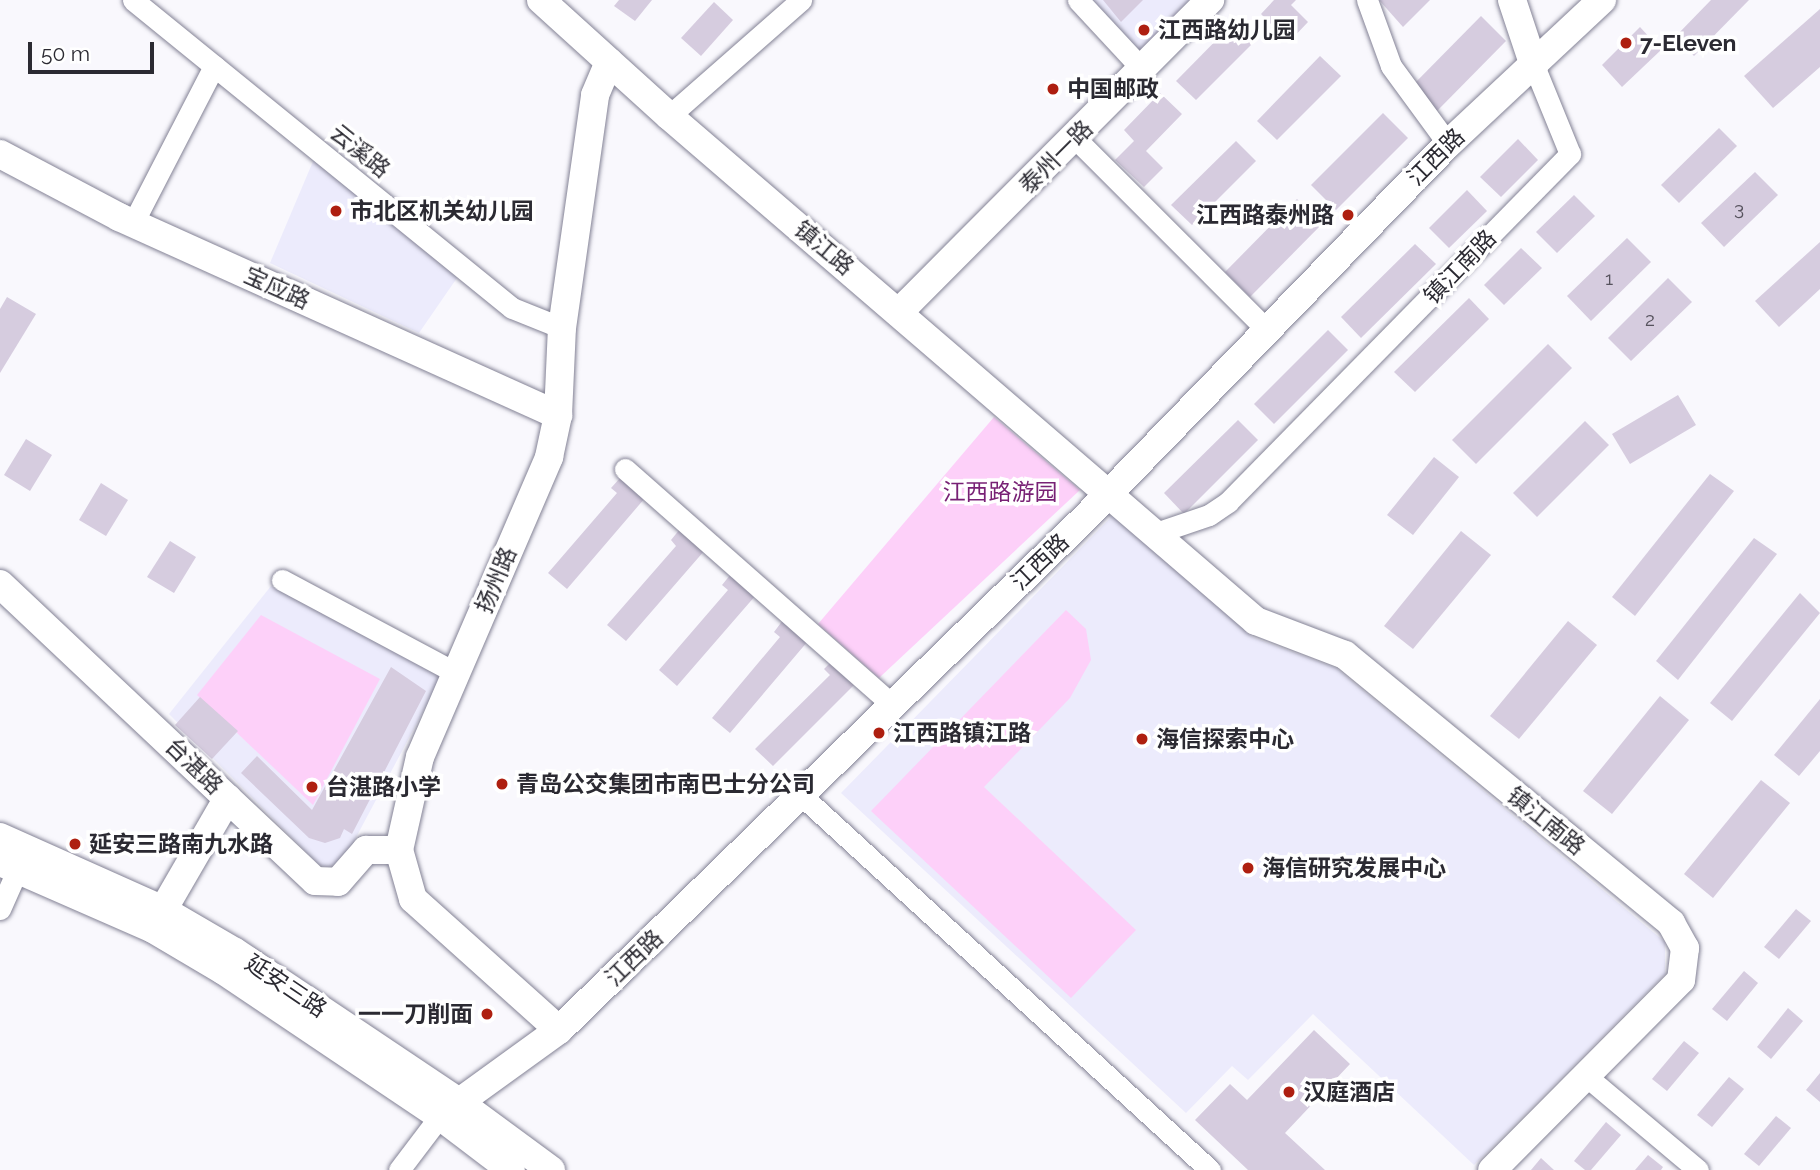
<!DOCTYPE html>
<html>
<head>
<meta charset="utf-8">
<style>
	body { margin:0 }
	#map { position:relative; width:1820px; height:1170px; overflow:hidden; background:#f9f8fd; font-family:Raleway,"Noto Sans SC",sans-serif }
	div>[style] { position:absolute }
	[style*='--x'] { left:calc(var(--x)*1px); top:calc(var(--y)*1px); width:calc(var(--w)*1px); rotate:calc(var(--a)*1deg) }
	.built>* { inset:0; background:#ecebfc }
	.green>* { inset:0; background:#fdd0f9 }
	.building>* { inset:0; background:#d6ccdf }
	.roads { filter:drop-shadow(0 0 2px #838295) drop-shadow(0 0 2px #838295) }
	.street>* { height:21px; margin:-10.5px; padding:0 10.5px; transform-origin:10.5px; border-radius:10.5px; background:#fff }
	.secondary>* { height:28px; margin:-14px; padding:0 14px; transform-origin:14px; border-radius:14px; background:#fff }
	.dots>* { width:19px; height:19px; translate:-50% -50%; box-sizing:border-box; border:4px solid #fff; border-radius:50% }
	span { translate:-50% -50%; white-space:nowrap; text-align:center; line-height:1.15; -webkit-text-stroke:7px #fff; paint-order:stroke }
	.number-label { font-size:19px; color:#56525d }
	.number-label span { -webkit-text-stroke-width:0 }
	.poi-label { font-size:23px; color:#2b2a32; font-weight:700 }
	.left { translate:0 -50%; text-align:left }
	.right { translate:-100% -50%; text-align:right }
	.street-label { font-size:23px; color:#2b2a32 }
	.park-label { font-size:23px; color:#782175 }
	.scale { position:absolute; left:28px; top:42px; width:126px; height:32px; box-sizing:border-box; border:4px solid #2b2a32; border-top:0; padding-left:9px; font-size:21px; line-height:24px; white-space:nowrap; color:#2b2a32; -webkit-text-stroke:5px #fff; paint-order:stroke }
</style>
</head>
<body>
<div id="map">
	<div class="built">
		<i style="clip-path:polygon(1089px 0,1200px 0,1144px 59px)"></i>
		<i style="clip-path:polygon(314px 159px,459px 275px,419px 333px,270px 263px)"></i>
		<i style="clip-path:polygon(1114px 514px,1252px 637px,1336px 668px,1665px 942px,1665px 974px,1474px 1165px,1313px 1014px,1248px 1080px,1232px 1066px,1186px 1113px,841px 793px)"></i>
		<i style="clip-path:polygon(271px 586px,442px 676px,344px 860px,328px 867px,319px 865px,169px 714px)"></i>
	</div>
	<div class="green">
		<i style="clip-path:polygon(994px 417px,1080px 490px,879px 678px,818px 624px)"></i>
		<i style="clip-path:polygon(1066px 610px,1086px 629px,1091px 660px,1070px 698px,984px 787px,1136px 930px,1071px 998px,871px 811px)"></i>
		<i style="clip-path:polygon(261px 615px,380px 679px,313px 805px,197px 695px)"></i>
	</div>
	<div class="building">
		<i style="clip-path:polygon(619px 0,652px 0,635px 21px,614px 6px)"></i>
		<i style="clip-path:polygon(1103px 0,1143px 0,1121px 22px)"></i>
		<i style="clip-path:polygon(1274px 0,1296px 0,1291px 5px,1308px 22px,1289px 42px,1261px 14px)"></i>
		<i style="clip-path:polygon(1379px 0,1430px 0,1403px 27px)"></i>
		<i style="clip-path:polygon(1711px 0,1749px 0,1694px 56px,1675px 37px)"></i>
		<i style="clip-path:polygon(714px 2px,733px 20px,701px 56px,681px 38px)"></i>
		<i style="clip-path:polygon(1820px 9px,1820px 67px,1773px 108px,1744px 76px)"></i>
		<i style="clip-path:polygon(1240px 16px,1260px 36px,1196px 100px,1176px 81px)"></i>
		<i style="clip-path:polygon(1481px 16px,1506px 41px,1437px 111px,1412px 86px)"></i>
		<i style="clip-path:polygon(1640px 27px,1661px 50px,1622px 87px,1602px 65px)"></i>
		<i style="clip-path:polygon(1320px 56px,1341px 76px,1277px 140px,1257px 121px)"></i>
		<i style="clip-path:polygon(1160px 93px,1182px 114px,1146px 151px,1163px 168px,1144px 187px,1115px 160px,1134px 141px,1124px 130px)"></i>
		<i style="clip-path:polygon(1383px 113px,1408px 138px,1336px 210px,1311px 185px)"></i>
		<i style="clip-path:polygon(1719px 128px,1737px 146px,1679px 203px,1661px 185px)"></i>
		<i style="clip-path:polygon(1518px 139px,1538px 160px,1501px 197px,1480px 177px)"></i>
		<i style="clip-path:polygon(1236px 141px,1256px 161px,1192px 225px,1171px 205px)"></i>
		<i style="clip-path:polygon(1755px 172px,1778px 195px,1724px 247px,1701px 223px)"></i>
		<i style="clip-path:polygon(1467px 190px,1487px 211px,1449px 248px,1429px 228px)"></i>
		<i style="clip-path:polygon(1574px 195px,1595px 216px,1557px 253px,1536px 232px)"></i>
		<i style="clip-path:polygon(1297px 199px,1322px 224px,1250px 297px,1225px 272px)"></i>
		<i style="clip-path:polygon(1627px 238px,1651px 262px,1591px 321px,1567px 296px)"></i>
		<i style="clip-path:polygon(1820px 242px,1820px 289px,1779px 327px,1755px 301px)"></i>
		<i style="clip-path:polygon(1415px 244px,1436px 264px,1361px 338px,1341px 317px)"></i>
		<i style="clip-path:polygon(1521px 248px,1542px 268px,1504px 305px,1484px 285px)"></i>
		<i style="clip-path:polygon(1668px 278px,1692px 302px,1631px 361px,1608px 338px)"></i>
		<i style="clip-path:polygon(7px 297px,36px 314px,0 373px,0 309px)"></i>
		<i style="clip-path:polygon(1469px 298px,1489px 319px,1415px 392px,1394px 372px)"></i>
		<i style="clip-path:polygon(1328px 330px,1348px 350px,1274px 424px,1254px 404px)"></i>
		<i style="clip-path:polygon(1548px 344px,1572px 368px,1476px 464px,1452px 440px)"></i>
		<i style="clip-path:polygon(1678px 395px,1696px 425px,1630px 464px,1612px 434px)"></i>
		<i style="clip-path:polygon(1238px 420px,1258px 440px,1184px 514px,1164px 493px)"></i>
		<i style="clip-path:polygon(1585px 421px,1609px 445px,1537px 517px,1513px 493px)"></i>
		<i style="clip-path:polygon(26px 439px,52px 455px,30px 491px,4px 475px)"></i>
		<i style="clip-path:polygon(1434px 457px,1459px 477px,1413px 535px,1387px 515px)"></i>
		<i style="clip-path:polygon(1710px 474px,1734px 491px,1635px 616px,1612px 597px)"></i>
		<i style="clip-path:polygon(621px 477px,645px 498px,567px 589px,548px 573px,617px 493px,611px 488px)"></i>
		<i style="clip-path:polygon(101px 483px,128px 500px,106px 536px,79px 520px)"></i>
		<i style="clip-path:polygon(680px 529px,705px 550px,626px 641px,607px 625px,676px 546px,671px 540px)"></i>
		<i style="clip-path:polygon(1461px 531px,1491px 555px,1413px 649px,1384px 626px)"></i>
		<i style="clip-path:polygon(1754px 538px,1777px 554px,1678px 680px,1656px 661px)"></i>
		<i style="clip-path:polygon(170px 541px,196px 557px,174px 593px,147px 577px)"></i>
		<i style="clip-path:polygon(731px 574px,756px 595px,677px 686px,659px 670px,728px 590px,722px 585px)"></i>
		<i style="clip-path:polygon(1800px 593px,1820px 613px,1732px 721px,1710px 703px)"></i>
		<i style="clip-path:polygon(783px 620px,808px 641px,730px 733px,712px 718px,780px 637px,774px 632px)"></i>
		<i style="clip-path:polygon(1568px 621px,1597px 645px,1519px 739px,1490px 716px)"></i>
		<i style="clip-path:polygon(835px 658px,858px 681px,773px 766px,755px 749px,830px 675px,824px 669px)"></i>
		<i style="clip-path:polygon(391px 667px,426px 691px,352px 834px,344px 829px,340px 838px,325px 843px,309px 838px,241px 773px,257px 756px,312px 810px)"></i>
		<i style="clip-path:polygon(1660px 696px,1689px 720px,1612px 814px,1583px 791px)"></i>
		<i style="clip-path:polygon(200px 697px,238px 731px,212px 759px,175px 725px)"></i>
		<i style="clip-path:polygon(1820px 699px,1820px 751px,1799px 776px,1774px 755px)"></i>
		<i style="clip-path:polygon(1761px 780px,1790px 803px,1713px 898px,1684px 874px)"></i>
		<i style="clip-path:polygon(1796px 909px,1811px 921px,1779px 959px,1764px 947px)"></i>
		<i style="clip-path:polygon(1744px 971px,1758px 983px,1727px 1021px,1712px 1009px)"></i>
		<i style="clip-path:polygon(1788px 1008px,1803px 1021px,1771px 1059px,1757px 1047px)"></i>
		<i style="clip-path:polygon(1314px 1030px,1350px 1064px,1285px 1133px,1325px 1170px,1248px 1170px,1195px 1120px,1230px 1084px,1247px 1100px)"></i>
		<i style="clip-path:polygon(1684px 1041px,1699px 1053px,1667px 1091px,1652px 1079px)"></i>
		<i style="clip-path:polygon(1820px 1073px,1820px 1102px,1806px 1090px)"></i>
		<i style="clip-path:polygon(1729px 1077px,1744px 1089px,1712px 1127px,1697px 1115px)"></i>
		<i style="clip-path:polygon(1776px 1116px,1791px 1128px,1759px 1166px,1744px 1154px)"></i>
		<i style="clip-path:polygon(1606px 1122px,1621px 1135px,1591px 1170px,1585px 1170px,1574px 1161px)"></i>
		<i style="clip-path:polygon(1648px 1155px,1663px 1167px,1661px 1170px,1635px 1170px)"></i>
		<i style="clip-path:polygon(1541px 1158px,1554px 1170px,1531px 1170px)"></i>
	</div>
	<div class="roads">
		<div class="street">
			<i style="--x:133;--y:0;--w:488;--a:39.1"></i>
			<i style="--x:512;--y:308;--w:54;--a:21.8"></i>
			<i style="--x:1078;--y:0;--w:96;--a:47.1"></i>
			<i style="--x:1367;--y:0;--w:70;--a:70"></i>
			<i style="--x:1391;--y:66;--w:97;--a:53.8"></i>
			<i style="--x:669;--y:116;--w:176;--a:-41.3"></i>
			<i style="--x:1075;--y:138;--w:272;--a:45"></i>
			<i style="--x:133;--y:223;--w:177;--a:-62.7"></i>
			<i style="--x:625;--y:469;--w:357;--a:41.4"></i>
			<i style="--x:1156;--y:533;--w:56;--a:-18.8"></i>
			<i style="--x:1209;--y:515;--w:23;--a:-34"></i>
			<i style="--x:1228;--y:502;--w:488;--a:-45.5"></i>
			<i style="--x:1570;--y:154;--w:95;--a:-112.2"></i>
			<i style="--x:282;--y:580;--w:197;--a:28.1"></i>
			<i style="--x:801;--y:795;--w:555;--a:42.52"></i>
			<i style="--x:0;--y:909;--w:57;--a:-66.1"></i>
			<i style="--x:1586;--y:1076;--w:146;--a:40"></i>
			<i style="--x:399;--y:1170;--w:68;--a:-52.8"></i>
		</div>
		<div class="secondary">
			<i style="--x:541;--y:0;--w:173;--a:42.2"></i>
			<i style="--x:669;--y:116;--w:774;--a:40.71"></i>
			<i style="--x:1256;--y:621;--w:95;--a:20.9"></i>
			<i style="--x:1345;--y:655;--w:422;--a:39.4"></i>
			<i style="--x:1671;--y:923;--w:29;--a:61"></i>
			<i style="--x:1685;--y:948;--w:32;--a:97"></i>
			<i style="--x:1681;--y:980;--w:268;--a:134.8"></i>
			<i style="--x:1512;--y:0;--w:70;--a:71.6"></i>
			<i style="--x:0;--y:154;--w:135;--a:27.9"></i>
			<i style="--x:119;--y:217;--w:482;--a:24.3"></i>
			<i style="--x:899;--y:312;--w:441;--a:-45.1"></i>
			<i style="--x:0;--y:584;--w:433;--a:43.3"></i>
			<i style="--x:315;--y:881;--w:23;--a:2"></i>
			<i style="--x:338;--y:882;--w:43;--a:-48.8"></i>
			<i style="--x:366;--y:850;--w:33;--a:0"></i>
			<i style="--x:0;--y:837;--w:179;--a:24.1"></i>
			<i style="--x:163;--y:910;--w:83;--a:30.3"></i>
			<i style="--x:235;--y:952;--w:266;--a:33.8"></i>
			<i style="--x:456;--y:1100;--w:118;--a:36.4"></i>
			<i style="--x:0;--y:862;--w:167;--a:23.6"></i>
			<i style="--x:153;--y:929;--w:82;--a:30.6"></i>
			<i style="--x:224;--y:971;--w:260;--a:33.9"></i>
			<i style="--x:440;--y:1116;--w:89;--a:37.3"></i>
			<i style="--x:163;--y:910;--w:129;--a:-59.9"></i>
			<i style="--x:559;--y:1030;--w:196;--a:-138.1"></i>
			<i style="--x:413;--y:899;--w:51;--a:-105.9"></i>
			<i style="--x:399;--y:850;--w:95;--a:-77.3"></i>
			<i style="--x:420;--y:757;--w:327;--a:-66.7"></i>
			<i style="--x:549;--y:457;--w:43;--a:-77.9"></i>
			<i style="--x:558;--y:415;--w:87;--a:-87.4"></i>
			<i style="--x:562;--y:328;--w:235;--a:-81.9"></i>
			<i style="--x:595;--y:95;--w:36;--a:-67"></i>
			<i style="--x:440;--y:1116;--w:147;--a:-35.9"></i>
			<i style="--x:559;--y:1030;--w:734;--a:-44.23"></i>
			<i style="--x:1085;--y:518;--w:521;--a:-45.86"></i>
			<i style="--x:1448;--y:144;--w:211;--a:-43.1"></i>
		</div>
	</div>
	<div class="dots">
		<i style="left:1144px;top:30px;background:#ae1f10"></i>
		<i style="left:1626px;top:43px;background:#ae1f10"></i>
		<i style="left:1053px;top:89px;background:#ae1f10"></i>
		<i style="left:336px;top:211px;background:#ae1f10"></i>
		<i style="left:1348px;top:215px;background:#ae1f10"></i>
		<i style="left:879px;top:733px;background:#ae1f10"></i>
		<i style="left:1142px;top:739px;background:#ae1f10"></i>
		<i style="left:502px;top:784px;background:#ae1f10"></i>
		<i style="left:312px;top:787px;background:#ae1f10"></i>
		<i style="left:75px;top:844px;background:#ae1f10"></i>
		<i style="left:1248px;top:868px;background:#ae1f10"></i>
		<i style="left:487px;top:1014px;background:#ae1f10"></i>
		<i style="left:1289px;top:1092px;background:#ae1f10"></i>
	</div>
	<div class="number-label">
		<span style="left:1739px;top:209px">3</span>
		<span style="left:1609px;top:279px">1</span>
		<span style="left:1650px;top:320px">2</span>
	</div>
	<div class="poi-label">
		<span class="left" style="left:1158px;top:30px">江西路幼儿园</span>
		<span class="left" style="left:1640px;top:43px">7-Eleven</span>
		<span class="left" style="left:1067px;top:89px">中国邮政</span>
		<span class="left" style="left:350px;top:211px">市北区机关幼儿园</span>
		<span class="right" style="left:1334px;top:215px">江西路泰州路</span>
		<span class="left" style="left:893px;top:733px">江西路镇江路</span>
		<span class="left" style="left:1156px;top:739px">海信探索中心</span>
		<span class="left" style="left:516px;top:784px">青岛公交集团市南巴士分公司</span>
		<span class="left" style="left:326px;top:787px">台湛路小学</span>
		<span class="left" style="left:89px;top:844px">延安三路南九水路</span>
		<span class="left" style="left:1262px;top:868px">海信研究发展中心</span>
		<span class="right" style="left:473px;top:1014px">一一刀削面</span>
		<span class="left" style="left:1303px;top:1092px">汉庭酒店</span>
	</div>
	<div class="street-label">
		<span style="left:360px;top:151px;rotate:39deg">云溪路</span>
		<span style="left:1056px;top:157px;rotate:-45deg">泰州一路</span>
		<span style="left:1436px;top:157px;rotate:-45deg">江西路</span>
		<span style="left:824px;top:248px;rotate:40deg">镇江路</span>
		<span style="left:1460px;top:267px;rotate:-46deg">镇江南路</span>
		<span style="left:277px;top:288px;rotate:24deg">宝应路</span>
		<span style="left:1040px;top:562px;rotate:-44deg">江西路</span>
		<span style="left:496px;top:580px;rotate:-67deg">扬州路</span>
		<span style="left:194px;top:766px;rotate:44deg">台湛路</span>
		<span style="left:1546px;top:821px;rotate:39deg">镇江南路</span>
		<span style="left:634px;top:958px;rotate:-44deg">江西路</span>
		<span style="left:286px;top:986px;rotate:34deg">延安三路</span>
	</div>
	<div class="park-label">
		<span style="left:1000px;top:492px">江西路游园</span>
	</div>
	<div class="scale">50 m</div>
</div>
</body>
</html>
